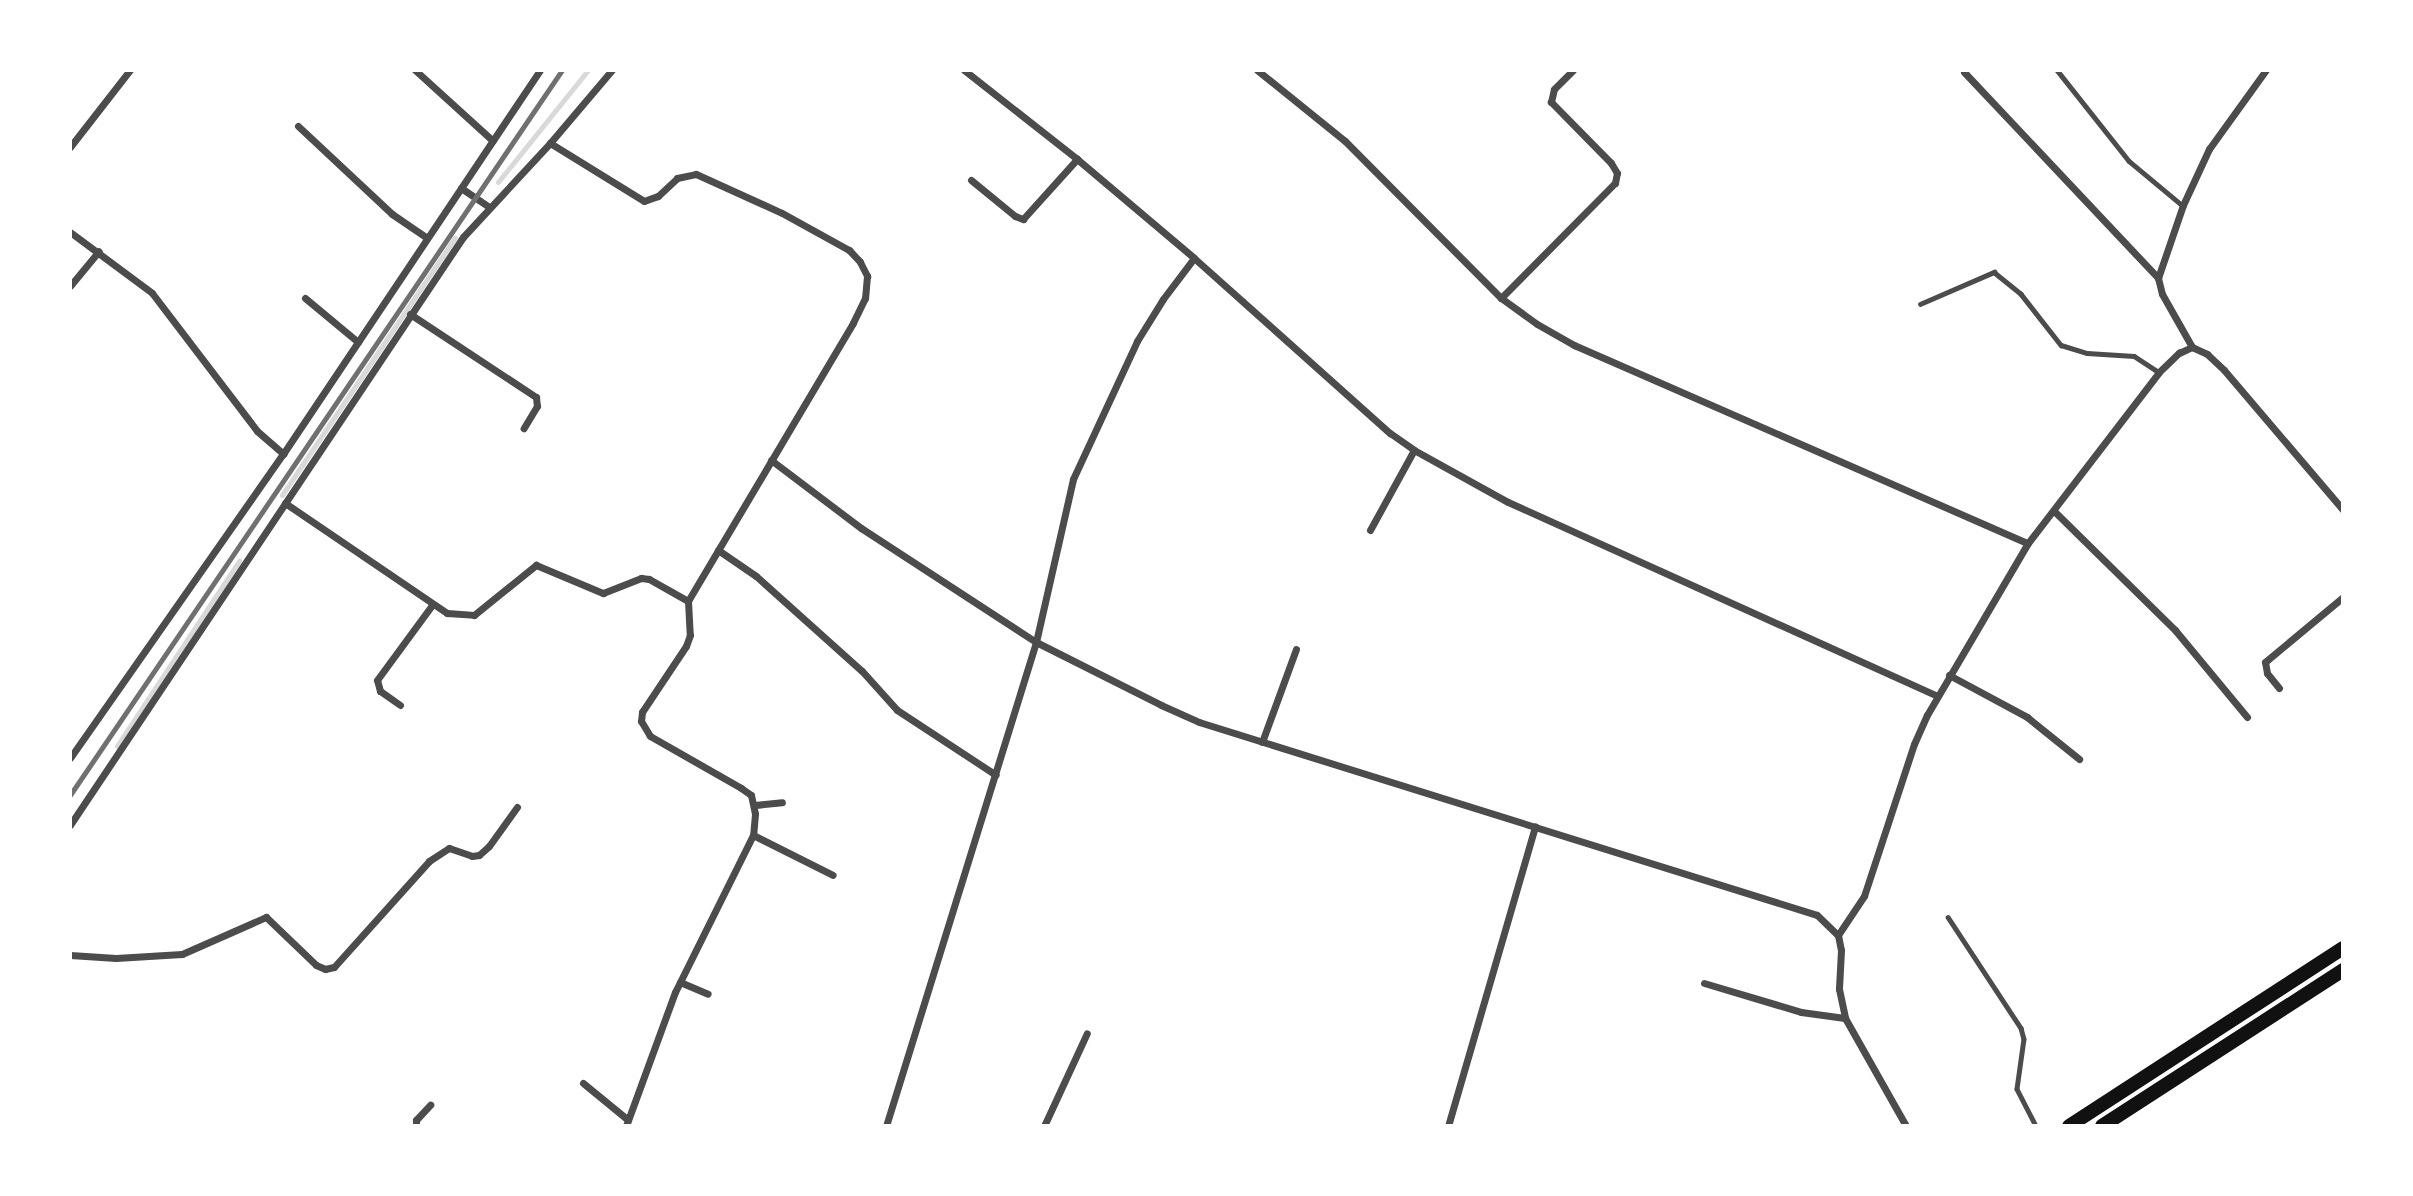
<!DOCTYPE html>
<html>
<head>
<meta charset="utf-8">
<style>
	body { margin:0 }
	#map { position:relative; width:2413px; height:1196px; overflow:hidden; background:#fff; font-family:"Fira Sans",sans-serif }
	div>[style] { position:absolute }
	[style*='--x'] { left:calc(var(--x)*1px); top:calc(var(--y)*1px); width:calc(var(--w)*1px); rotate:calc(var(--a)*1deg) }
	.stream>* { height:5px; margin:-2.5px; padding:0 2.5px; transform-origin:2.5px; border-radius:2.5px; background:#d9d9d9 }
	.service>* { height:4.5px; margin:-2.25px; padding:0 2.25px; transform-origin:2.25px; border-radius:2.25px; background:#4c4c4c }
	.minor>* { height:7px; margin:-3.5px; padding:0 3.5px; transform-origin:3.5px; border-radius:3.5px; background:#4c4c4c }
	.primary>* { height:14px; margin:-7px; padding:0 7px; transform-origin:7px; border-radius:7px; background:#111 }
	.rail>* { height:5px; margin:-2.5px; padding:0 2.5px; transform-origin:2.5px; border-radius:2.5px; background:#707070 }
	span { translate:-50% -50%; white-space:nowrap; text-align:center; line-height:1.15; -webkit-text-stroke:7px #fff; paint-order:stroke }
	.frame { position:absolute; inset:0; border:72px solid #fff; pointer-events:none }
</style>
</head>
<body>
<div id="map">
	<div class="stream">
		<i style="--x:498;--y:182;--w:144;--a:-51.2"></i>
		<i style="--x:282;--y:495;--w:310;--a:-56.1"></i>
		<i style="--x:117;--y:746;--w:222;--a:-56.6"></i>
	</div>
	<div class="service">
		<i style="--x:2057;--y:70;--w:116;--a:51.6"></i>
		<i style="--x:2129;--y:161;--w:69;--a:39.7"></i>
		<i style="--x:1920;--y:304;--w:81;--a:-23.4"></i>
		<i style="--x:1994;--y:272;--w:35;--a:39"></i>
		<i style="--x:2021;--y:294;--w:65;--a:51.9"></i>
		<i style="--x:2061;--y:345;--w:27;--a:17"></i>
		<i style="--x:2087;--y:353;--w:47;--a:3.7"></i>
		<i style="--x:2134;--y:356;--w:30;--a:33"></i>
		<i style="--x:1948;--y:917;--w:133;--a:56.7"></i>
		<i style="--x:2021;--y:1028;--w:11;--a:75"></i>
		<i style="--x:2024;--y:1039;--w:50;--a:98"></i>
		<i style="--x:2017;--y:1089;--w:42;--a:62.8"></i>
	</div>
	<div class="minor">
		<i style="--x:415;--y:70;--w:105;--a:42.3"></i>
		<i style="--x:964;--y:70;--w:144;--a:38.2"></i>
		<i style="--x:1077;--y:159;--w:153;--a:40.2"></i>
		<i style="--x:1194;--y:258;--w:263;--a:41.8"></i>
		<i style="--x:1390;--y:433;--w:29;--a:35"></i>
		<i style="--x:1414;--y:450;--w:107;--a:29"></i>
		<i style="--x:1508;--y:502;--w:471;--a:24.3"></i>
		<i style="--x:1257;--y:70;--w:113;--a:38.9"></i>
		<i style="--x:1345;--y:141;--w:221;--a:45.2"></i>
		<i style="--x:1501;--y:298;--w:44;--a:35.8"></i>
		<i style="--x:1537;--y:324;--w:43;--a:29.6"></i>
		<i style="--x:1574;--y:345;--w:495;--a:23.6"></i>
		<i style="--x:1964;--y:72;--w:283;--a:46.7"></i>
		<i style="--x:2158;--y:278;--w:16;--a:76"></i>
		<i style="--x:2162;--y:294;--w:61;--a:60.5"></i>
		<i style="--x:2192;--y:347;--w:17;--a:25"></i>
		<i style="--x:2207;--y:354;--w:23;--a:43"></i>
		<i style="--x:2224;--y:370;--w:184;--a:49.6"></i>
		<i style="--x:298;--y:126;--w:129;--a:43.1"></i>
		<i style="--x:392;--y:214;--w:42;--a:34.4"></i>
		<i style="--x:550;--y:143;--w:110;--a:31.7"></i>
		<i style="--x:644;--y:201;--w:15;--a:-20"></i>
		<i style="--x:658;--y:196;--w:26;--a:-43"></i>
		<i style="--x:677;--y:178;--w:19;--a:-12"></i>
		<i style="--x:696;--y:174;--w:94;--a:24.4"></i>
		<i style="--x:782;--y:213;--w:77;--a:28.9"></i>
		<i style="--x:849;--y:250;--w:16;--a:47"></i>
		<i style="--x:860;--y:262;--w:16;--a:63"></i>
		<i style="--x:867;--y:276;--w:22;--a:95"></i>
		<i style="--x:865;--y:298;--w:28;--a:116"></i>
		<i style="--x:853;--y:323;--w:323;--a:120.7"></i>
		<i style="--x:688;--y:601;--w:34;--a:87"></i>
		<i style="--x:690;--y:635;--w:12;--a:110"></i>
		<i style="--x:686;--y:646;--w:79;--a:123.7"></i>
		<i style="--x:642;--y:712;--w:9;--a:96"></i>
		<i style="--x:641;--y:721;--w:17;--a:59"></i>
		<i style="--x:650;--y:736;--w:105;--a:29.7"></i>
		<i style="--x:741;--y:788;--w:12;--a:35"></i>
		<i style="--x:751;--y:795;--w:19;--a:78"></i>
		<i style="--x:755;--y:814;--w:21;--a:95"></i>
		<i style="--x:753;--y:835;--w:175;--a:116.4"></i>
		<i style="--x:675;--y:992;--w:143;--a:110.1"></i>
		<i style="--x:70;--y:147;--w:98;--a:-52.1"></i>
		<i style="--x:971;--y:180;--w:57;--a:39.3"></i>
		<i style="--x:1015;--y:216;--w:9;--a:21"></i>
		<i style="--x:1023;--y:219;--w:81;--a:-48"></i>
		<i style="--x:461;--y:188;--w:32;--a:34"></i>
		<i style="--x:70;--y:232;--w:102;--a:36.6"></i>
		<i style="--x:152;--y:293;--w:173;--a:52.7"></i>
		<i style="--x:257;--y:431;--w:35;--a:41"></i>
		<i style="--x:2158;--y:278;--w:77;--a:-71.1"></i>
		<i style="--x:2183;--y:205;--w:62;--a:-65.1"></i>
		<i style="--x:2209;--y:149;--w:97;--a:-54.2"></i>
		<i style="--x:70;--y:286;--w:45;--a:-50.4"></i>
		<i style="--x:305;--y:298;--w:69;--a:39.7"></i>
		<i style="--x:1501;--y:298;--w:162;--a:-45.3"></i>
		<i style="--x:1615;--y:183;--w:10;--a:-79"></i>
		<i style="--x:1617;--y:173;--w:12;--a:-121"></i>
		<i style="--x:1611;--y:163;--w:86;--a:-134.5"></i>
		<i style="--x:1551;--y:102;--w:13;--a:-77"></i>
		<i style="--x:1554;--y:89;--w:27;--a:-45"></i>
		<i style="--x:410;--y:314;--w:151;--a:33.4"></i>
		<i style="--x:536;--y:397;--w:9;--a:84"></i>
		<i style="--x:537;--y:406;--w:26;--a:121"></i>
		<i style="--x:771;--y:460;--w:113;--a:37.1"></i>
		<i style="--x:861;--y:528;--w:209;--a:33.1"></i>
		<i style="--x:1036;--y:642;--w:140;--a:26.7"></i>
		<i style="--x:1161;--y:705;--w:42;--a:24.1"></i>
		<i style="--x:1199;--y:722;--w:647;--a:17.34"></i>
		<i style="--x:1817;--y:915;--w:29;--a:44"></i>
		<i style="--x:1838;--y:935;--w:15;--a:79"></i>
		<i style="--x:1841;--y:950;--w:39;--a:93"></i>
		<i style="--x:1839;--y:989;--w:30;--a:78"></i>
		<i style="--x:1845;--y:1018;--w:124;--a:60.5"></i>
		<i style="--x:285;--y:503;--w:196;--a:34.2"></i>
		<i style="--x:447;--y:613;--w:27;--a:4"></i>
		<i style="--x:474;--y:615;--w:80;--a:-38.9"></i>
		<i style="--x:536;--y:565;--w:73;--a:22.7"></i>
		<i style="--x:603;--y:593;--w:41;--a:-21.5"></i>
		<i style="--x:641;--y:578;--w:8;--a:7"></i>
		<i style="--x:649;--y:579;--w:45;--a:29.4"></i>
		<i style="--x:2054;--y:511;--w:170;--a:44.5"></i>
		<i style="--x:2175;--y:630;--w:113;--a:50.4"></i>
		<i style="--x:1370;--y:530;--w:91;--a:-61.2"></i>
		<i style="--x:718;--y:550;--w:46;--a:34.4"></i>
		<i style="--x:756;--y:576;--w:142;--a:41.9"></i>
		<i style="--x:862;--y:671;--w:52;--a:48.1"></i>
		<i style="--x:897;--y:710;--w:118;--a:33.3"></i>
		<i style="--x:1949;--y:675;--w:89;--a:28.3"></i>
		<i style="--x:2027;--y:717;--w:67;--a:38.9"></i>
		<i style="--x:2279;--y:688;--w:19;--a:-129"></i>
		<i style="--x:2267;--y:673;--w:11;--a:-100"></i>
		<i style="--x:2265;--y:662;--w:102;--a:-39.8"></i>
		<i style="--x:400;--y:705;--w:24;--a:-145"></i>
		<i style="--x:380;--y:691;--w:11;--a:-105"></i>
		<i style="--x:377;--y:680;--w:93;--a:-53.7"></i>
		<i style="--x:1262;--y:742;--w:99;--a:-69.9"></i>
		<i style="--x:70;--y:758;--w:371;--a:-55"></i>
		<i style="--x:283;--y:454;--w:462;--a:-56.2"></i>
		<i style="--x:755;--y:805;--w:27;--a:-6"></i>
		<i style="--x:70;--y:825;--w:707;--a:-56.24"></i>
		<i style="--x:463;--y:237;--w:128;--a:-47.2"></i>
		<i style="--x:550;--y:143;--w:96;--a:-49.7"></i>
		<i style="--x:753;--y:835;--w:89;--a:26.6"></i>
		<i style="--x:1838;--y:935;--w:47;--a:-56.3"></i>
		<i style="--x:1864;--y:896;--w:160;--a:-71.8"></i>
		<i style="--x:1914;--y:744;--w:32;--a:-66"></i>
		<i style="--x:1927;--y:715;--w:199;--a:-59.6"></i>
		<i style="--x:2028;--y:543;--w:215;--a:-52.5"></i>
		<i style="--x:2159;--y:372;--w:28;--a:-44"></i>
		<i style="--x:2179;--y:353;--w:14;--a:-25"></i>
		<i style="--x:70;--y:955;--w:46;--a:3.7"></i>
		<i style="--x:116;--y:958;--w:66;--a:-3.5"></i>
		<i style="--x:182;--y:954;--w:92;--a:-23.8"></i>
		<i style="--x:266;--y:917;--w:69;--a:43.8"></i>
		<i style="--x:316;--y:965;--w:10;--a:24"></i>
		<i style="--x:325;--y:969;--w:9;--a:-13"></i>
		<i style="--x:334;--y:967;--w:142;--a:-48.1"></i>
		<i style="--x:429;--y:861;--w:24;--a:-33"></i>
		<i style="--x:449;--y:848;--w:24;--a:19"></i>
		<i style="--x:472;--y:856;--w:7;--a:-8"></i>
		<i style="--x:479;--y:855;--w:13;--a:-42"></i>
		<i style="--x:489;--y:846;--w:48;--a:-54.3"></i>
		<i style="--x:680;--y:982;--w:30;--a:23"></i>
		<i style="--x:1704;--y:983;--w:101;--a:16.6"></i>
		<i style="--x:1801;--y:1012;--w:44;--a:7.8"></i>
		<i style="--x:583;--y:1083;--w:58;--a:39.4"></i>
		<i style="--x:416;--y:1126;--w:6;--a:-90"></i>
		<i style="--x:416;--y:1120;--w:21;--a:-47"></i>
		<i style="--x:886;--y:1126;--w:507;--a:-72.78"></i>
		<i style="--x:1036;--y:642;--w:167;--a:-77.2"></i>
		<i style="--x:1073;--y:479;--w:152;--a:-65.1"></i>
		<i style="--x:1137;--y:341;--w:49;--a:-58.2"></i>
		<i style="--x:1163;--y:299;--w:51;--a:-52.9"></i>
		<i style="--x:1044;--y:1126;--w:102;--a:-65.2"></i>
		<i style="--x:1448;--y:1126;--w:312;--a:-73.8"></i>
	</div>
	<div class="primary">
		<i style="--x:2069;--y:1126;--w:327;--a:-33"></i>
		<i style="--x:2102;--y:1126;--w:287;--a:-32.9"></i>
	</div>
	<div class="rail">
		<i style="--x:70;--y:795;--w:876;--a:-55.84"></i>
	</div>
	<div class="frame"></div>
</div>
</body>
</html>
